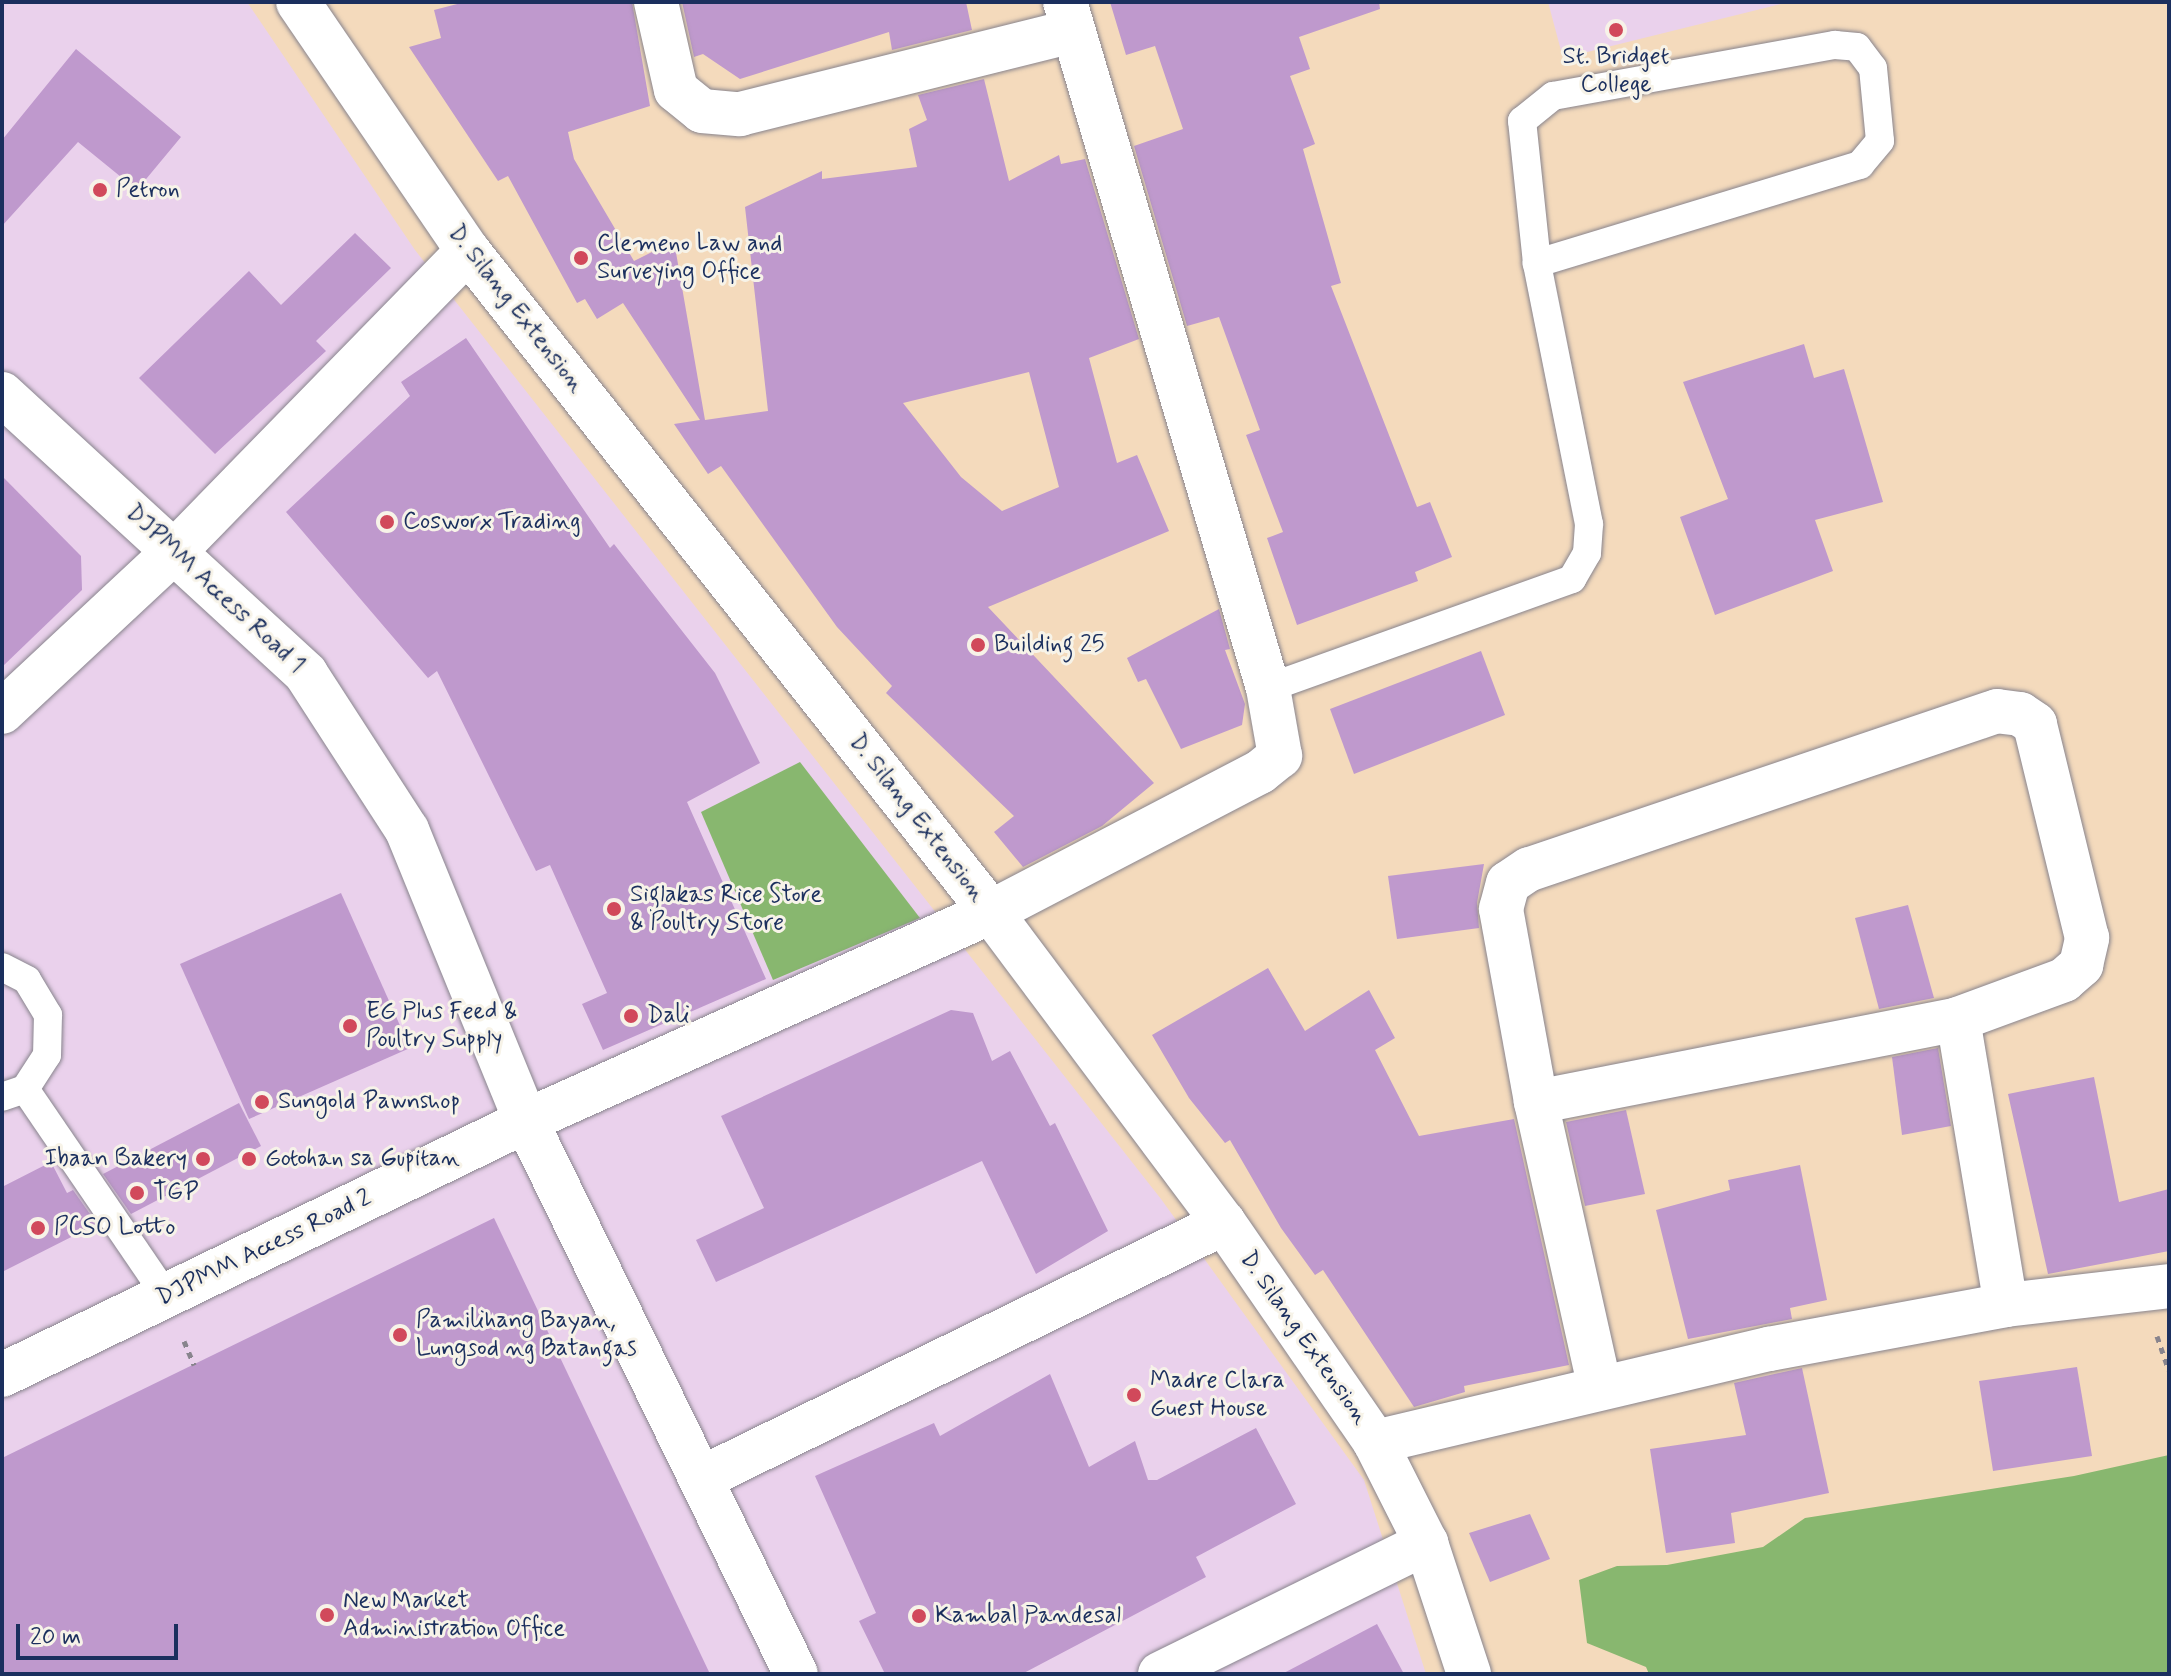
<!DOCTYPE html>
<html>
<head>
<meta charset="utf-8">
<style>
	body { margin:0 }
	#map { position:relative; width:2171px; height:1676px; overflow:hidden; background:#f4dabc; font-family:Mynerve,sans-serif }
	div>[style] { position:absolute }
	[style*='--x'] { left:calc(var(--x)*1px); top:calc(var(--y)*1px); width:calc(var(--w)*1px); rotate:calc(var(--a)*1deg) }
	.built>* { inset:0; background:#ead1ec }
	.forest>* { inset:0; background:#88b76f }
	.building>* { inset:0; background:#bf99cd }
	.path>* { height:5px; margin-top:-2.5px; transform-origin:0; background:repeating-linear-gradient(90deg,#88848d 0 6px,transparent 0 12px) }
	.roads { filter:drop-shadow(0 0 2px #88848d) drop-shadow(0 0 2px #88848d) }
	.service>* { height:28px; margin:-14px; padding:0 14px; transform-origin:14px; border-radius:14px; background:#fff }
	.minor>* { height:44px; margin:-22px; padding:0 22px; transform-origin:22px; border-radius:22px; background:#fff }
	.dots>* { width:22px; height:22px; translate:-50% -50%; box-sizing:border-box; border:4px solid #f7f3e8; border-radius:50% }
	span { translate:-50% -50%; white-space:nowrap; text-align:center; line-height:1.15; -webkit-text-stroke:6px #f7f3e8; paint-order:stroke }
	.poi-label { font-size:24px; color:#1b2f5e }
	.left { translate:0 -50%; text-align:left }
	.right { translate:-100% -50%; text-align:right }
	.street-label { font-size:24px; color:#1b2f5e }
	.frame { position:absolute; inset:0; border:4px solid #1b2f5e; pointer-events:none }
	.scale { position:absolute; left:16px; top:1624px; width:162px; height:36px; box-sizing:border-box; border:4px solid #1b2f5e; border-top:0; padding-left:10px; font-size:24px; line-height:28px; white-space:nowrap; color:#1b2f5e; -webkit-text-stroke:6px #f7f3e8; paint-order:stroke }
</style>
</head>
<body>
<div id="map">
	<div class="built">
		<i style="clip-path:polygon(2px 2px,247px 2px,415px 250px,1161px 1199px,1364px 1480px,1426px 1674px,2px 1674px)"></i>
		<i style="clip-path:polygon(1548px 2px,1789px 2px,1563px 58px)"></i>
	</div>
	<div class="forest">
		<i style="clip-path:polygon(800px 762px,920px 918px,773px 980px,701px 812px)"></i>
		<i style="clip-path:polygon(2169px 1455px,2169px 1674px,1649px 1674px,1646px 1667px,1587px 1643px,1579px 1580px,1617px 1566px,1667px 1565px,1763px 1547px,1805px 1518px,2074px 1476px)"></i>
	</div>
	<div class="building">
		<i style="clip-path:polygon(evenodd,465px 2px,632px 2px,650px 106px,568px 132px,574px 159px,634px 261px,674px 241px,705px 420px,768px 411px,745px 207px,822px 171px,822px 179px,917px 167px,909px 129px,927px 120px,918px 95px,984px 79px,1009px 181px,1059px 155px,1061px 164px,1085px 159px,1139px 339px,1089px 358px,1117px 463px,1137px 455px,1169px 531px,988px 607px,1154px 783px,1102px 826px,1023px 867px,994px 832px,1014px 816px,886px 693px,892px 686px,837px 627px,721px 466px,708px 474px,674px 424px,700px 420px,623px 303px,597px 319px,585px 299px,577px 303px,508px 176px,498px 181px,409px 47px,441px 38px,434px 10px,465px 2px,1029px 372px,1059px 487px,1002px 511px,961px 477px,903px 403px,1029px 372px)"></i>
		<i style="clip-path:polygon(682px 2px,966px 2px,972px 30px,892px 50px,889px 32px,740px 79px,703px 54px,694px 57px)"></i>
		<i style="clip-path:polygon(1110px 2px,1379px 2px,1380px 9px,1299px 37px,1310px 69px,1290px 76px,1315px 144px,1303px 149px,1341px 283px,1331px 286px,1417px 507px,1430px 502px,1452px 557px,1415px 572px,1418px 581px,1297px 625px,1267px 538px,1283px 532px,1246px 435px,1260px 430px,1219px 317px,1187px 326px,1134px 146px,1183px 129px,1155px 46px,1126px 55px)"></i>
		<i style="clip-path:polygon(76px 49px,181px 137px,137px 190px,78px 142px,2px 226px,2px 140px)"></i>
		<i style="clip-path:polygon(355px 233px,391px 268px,316px 341px,326px 351px,215px 454px,139px 378px,249px 271px,281px 305px)"></i>
		<i style="clip-path:polygon(466px 338px,610px 548px,614px 544px,715px 673px,760px 763px,687px 802px,766px 979px,603px 1050px,582px 1004px,607px 993px,550px 865px,536px 871px,437px 671px,428px 678px,286px 512px,410px 396px,401px 382px)"></i>
		<i style="clip-path:polygon(1804px 344px,1814px 378px,1844px 369px,1883px 502px,1815px 520px,1833px 571px,1715px 615px,1680px 517px,1728px 499px,1683px 382px)"></i>
		<i style="clip-path:polygon(2px 476px,81px 556px,82px 590px,2px 667px)"></i>
		<i style="clip-path:polygon(1219px 609px,1230px 649px,1225px 650px,1245px 704px,1242px 725px,1181px 749px,1146px 679px,1138px 682px,1127px 658px)"></i>
		<i style="clip-path:polygon(1481px 651px,1505px 715px,1354px 774px,1330px 709px)"></i>
		<i style="clip-path:polygon(1484px 864px,1477px 903px,1479px 928px,1397px 939px,1388px 876px)"></i>
		<i style="clip-path:polygon(341px 893px,410px 1048px,249px 1119px,180px 964px)"></i>
		<i style="clip-path:polygon(1908px 905px,1934px 998px,1879px 1009px,1855px 918px)"></i>
		<i style="clip-path:polygon(1268px 968px,1305px 1031px,1369px 990px,1395px 1038px,1375px 1050px,1419px 1136px,1514px 1119px,1569px 1365px,1464px 1386px,1465px 1392px,1414px 1407px,1323px 1270px,1315px 1275px,1281px 1228px,1230px 1140px,1225px 1143px,1189px 1098px,1152px 1035px)"></i>
		<i style="clip-path:polygon(951px 1010px,973px 1013px,992px 1061px,1010px 1051px,1050px 1126px,1055px 1123px,1108px 1231px,1036px 1274px,982px 1161px,716px 1282px,696px 1240px,764px 1208px,721px 1116px)"></i>
		<i style="clip-path:polygon(1938px 1048px,1951px 1126px,1902px 1135px,1892px 1057px)"></i>
		<i style="clip-path:polygon(2094px 1077px,2119px 1202px,2169px 1189px,2169px 1251px,2048px 1274px,2008px 1094px)"></i>
		<i style="clip-path:polygon(239px 1103px,261px 1146px,131px 1214px,103px 1174px)"></i>
		<i style="clip-path:polygon(1626px 1110px,1645px 1194px,1585px 1206px,1566px 1122px)"></i>
		<i style="clip-path:polygon(51px 1162px,67px 1193px,73px 1190px,97px 1224px,2px 1272px,2px 1187px)"></i>
		<i style="clip-path:polygon(1800px 1165px,1827px 1300px,1790px 1308px,1792px 1319px,1688px 1339px,1656px 1210px,1730px 1190px,1728px 1180px)"></i>
		<i style="clip-path:polygon(494px 1218px,710px 1674px,2px 1674px,2px 1458px)"></i>
		<i style="clip-path:polygon(2077px 1367px,2092px 1456px,1993px 1471px,1979px 1381px)"></i>
		<i style="clip-path:polygon(1802px 1368px,1829px 1493px,1731px 1513px,1735px 1543px,1666px 1553px,1650px 1449px,1746px 1435px,1734px 1383px)"></i>
		<i style="clip-path:polygon(1050px 1374px,1089px 1467px,1135px 1441px,1148px 1480px,1157px 1480px,1256px 1428px,1296px 1504px,1196px 1557px,1206px 1577px,1022px 1674px,885px 1674px,859px 1621px,876px 1613px,815px 1476px,934px 1423px,940px 1436px)"></i>
		<i style="clip-path:polygon(1530px 1514px,1550px 1559px,1490px 1582px,1469px 1533px)"></i>
		<i style="clip-path:polygon(1377px 1624px,1404px 1674px,1282px 1674px)"></i>
	</div>
	<div class="path">
		<i style="--x:2157;--y:1336;--w:36;--a:71"></i>
		<i style="--x:184;--y:1341;--w:26;--a:67"></i>
	</div>
	<div class="roads">
		<div class="service">
			<i style="--x:1268;--y:688;--w:323;--a:-19.7"></i>
			<i style="--x:1572;--y:579;--w:30;--a:-60"></i>
			<i style="--x:1587;--y:553;--w:29;--a:-86"></i>
			<i style="--x:1589;--y:524;--w:266;--a:-101.3"></i>
			<i style="--x:1537;--y:263;--w:143;--a:-96"></i>
			<i style="--x:1522;--y:121;--w:40;--a:-39"></i>
			<i style="--x:1553;--y:96;--w:287;--a:-10.3"></i>
			<i style="--x:1835;--y:45;--w:22;--a:5"></i>
			<i style="--x:1857;--y:47;--w:26;--a:53"></i>
			<i style="--x:1873;--y:68;--w:73;--a:84.5"></i>
			<i style="--x:1880;--y:141;--w:31;--a:130"></i>
			<i style="--x:1860;--y:165;--w:338;--a:163.1"></i>
			<i style="--x:2;--y:967;--w:28;--a:27"></i>
			<i style="--x:27;--y:980;--w:41;--a:59"></i>
			<i style="--x:48;--y:1015;--w:40;--a:91.4"></i>
			<i style="--x:47;--y:1055;--w:40;--a:122.9"></i>
			<i style="--x:25;--y:1089;--w:24;--a:161"></i>
			<i style="--x:25;--y:1089;--w:250;--a:55.7"></i>
		</div>
		<div class="minor">
			<i style="--x:298;--y:2;--w:301;--a:55.7"></i>
			<i style="--x:468;--y:251;--w:843;--a:51.65"></i>
			<i style="--x:991;--y:912;--w:389;--a:53.2"></i>
			<i style="--x:1224;--y:1223;--w:266;--a:55.4"></i>
			<i style="--x:1375;--y:1442;--w:113;--a:63.2"></i>
			<i style="--x:1426;--y:1543;--w:138;--a:71.8"></i>
			<i style="--x:656;--y:2;--w:90;--a:77.2"></i>
			<i style="--x:676;--y:90;--w:33;--a:39"></i>
			<i style="--x:702;--y:111;--w:38;--a:5"></i>
			<i style="--x:740;--y:114;--w:342;--a:-14"></i>
			<i style="--x:2;--y:394;--w:413;--a:42.6"></i>
			<i style="--x:306;--y:674;--w:186;--a:57.1"></i>
			<i style="--x:407;--y:830;--w:314;--a:67.8"></i>
			<i style="--x:526;--y:1121;--w:615;--a:63.98"></i>
			<i style="--x:2;--y:712;--w:238;--a:-43"></i>
			<i style="--x:176;--y:550;--w:418;--a:-45.7"></i>
			<i style="--x:1958;--y:1019;--w:290;--a:80.5"></i>
			<i style="--x:1536;--y:1102;--w:430;--a:-11.1"></i>
			<i style="--x:1958;--y:1019;--w:113;--a:-20.2"></i>
			<i style="--x:2064;--y:980;--w:23;--a:-41"></i>
			<i style="--x:2081;--y:965;--w:28;--a:-77"></i>
			<i style="--x:2087;--y:938;--w:220;--a:-103.7"></i>
			<i style="--x:2035;--y:724;--w:18;--a:-146"></i>
			<i style="--x:2020;--y:714;--w:23;--a:-173"></i>
			<i style="--x:1997;--y:711;--w:494;--a:161.3"></i>
			<i style="--x:1529;--y:869;--w:25;--a:146"></i>
			<i style="--x:1508;--y:883;--w:27;--a:105"></i>
			<i style="--x:1501;--y:909;--w:196;--a:79.7"></i>
			<i style="--x:1536;--y:1102;--w:293;--a:77.4"></i>
			<i style="--x:2;--y:1375;--w:582;--a:-25.86"></i>
			<i style="--x:526;--y:1121;--w:510;--a:-24.2"></i>
			<i style="--x:991;--y:912;--w:303;--a:-27.5"></i>
			<i style="--x:1260;--y:772;--w:26;--a:-39"></i>
			<i style="--x:1280;--y:756;--w:69;--a:-100"></i>
			<i style="--x:1268;--y:688;--w:715;--a:-106.48"></i>
			<i style="--x:1375;--y:1442;--w:405;--a:-13.3"></i>
			<i style="--x:1769;--y:1349;--w:241;--a:-10.5"></i>
			<i style="--x:2006;--y:1305;--w:164;--a:-6.6"></i>
			<i style="--x:702;--y:1478;--w:581;--a:-26.04"></i>
			<i style="--x:1160;--y:1674;--w:297;--a:-26.2"></i>
		</div>
	</div>
	<div class="dots">
		<i style="left:1616px;top:30px;background:#d1495b"></i>
		<i style="left:100px;top:190px;background:#d1495b"></i>
		<i style="left:581px;top:258px;background:#d1495b"></i>
		<i style="left:387px;top:522px;background:#d1495b"></i>
		<i style="left:978px;top:645px;background:#d1495b"></i>
		<i style="left:614px;top:909px;background:#d1495b"></i>
		<i style="left:631px;top:1016px;background:#d1495b"></i>
		<i style="left:350px;top:1026px;background:#d1495b"></i>
		<i style="left:262px;top:1102px;background:#d1495b"></i>
		<i style="left:203px;top:1159px;background:#d1495b"></i>
		<i style="left:249px;top:1159px;background:#d1495b"></i>
		<i style="left:137px;top:1193px;background:#d1495b"></i>
		<i style="left:38px;top:1228px;background:#d1495b"></i>
		<i style="left:400px;top:1335px;background:#d1495b"></i>
		<i style="left:1134px;top:1395px;background:#d1495b"></i>
		<i style="left:327px;top:1615px;background:#d1495b"></i>
		<i style="left:919px;top:1616px;background:#d1495b"></i>
	</div>
	<div class="poi-label">
		<span style="left:1616px;top:71px">St. Bridget<br>College</span>
		<span class="left" style="left:116px;top:190px">Petron</span>
		<span class="left" style="left:597px;top:258px">Clemeno Law and<br>Surveying Office</span>
		<span class="left" style="left:403px;top:522px">Cosworx Trading</span>
		<span class="left" style="left:994px;top:645px">Building 25</span>
		<span class="left" style="left:630px;top:909px">Siglakas Rice Store<br>&amp; Poultry Store</span>
		<span class="left" style="left:366px;top:1026px">EG Plus Feed &amp;<br>Poultry Supply</span>
		<span class="left" style="left:647px;top:1016px">Dali</span>
		<span class="left" style="left:278px;top:1102px">Sungold Pawnshop</span>
		<span class="right" style="left:187px;top:1159px">Ibaan Bakery</span>
		<span class="left" style="left:265px;top:1159px">Gotohan sa Gupitan</span>
		<span class="left" style="left:153px;top:1193px">TGP</span>
		<span class="left" style="left:54px;top:1228px">PCSO Lotto</span>
		<span class="left" style="left:416px;top:1335px">Pamilihang Bayan,<br>Lungsod ng Batangas</span>
		<span class="left" style="left:1150px;top:1395px">Madre Clara<br>Guest House</span>
		<span class="left" style="left:343px;top:1615px">New Market<br>Administration Office</span>
		<span class="left" style="left:935px;top:1616px">Kambal Pandesal</span>
	</div>
	<div class="street-label">
		<span style="left:516px;top:309px;rotate:52deg">D. Silang Extension</span>
		<span style="left:215px;top:589px;rotate:43deg">DJPMM Access Road 1</span>
		<span style="left:917px;top:818px;rotate:52deg">D. Silang Extension</span>
		<span style="left:264px;top:1248px;rotate:-26deg">DJPMM Access Road 2</span>
		<span style="left:1304px;top:1338px;rotate:55deg">D. Silang Extension</span>
	</div>
	<div class="frame"></div>
	<div class="scale">20 m</div>
</div>
</body>
</html>
